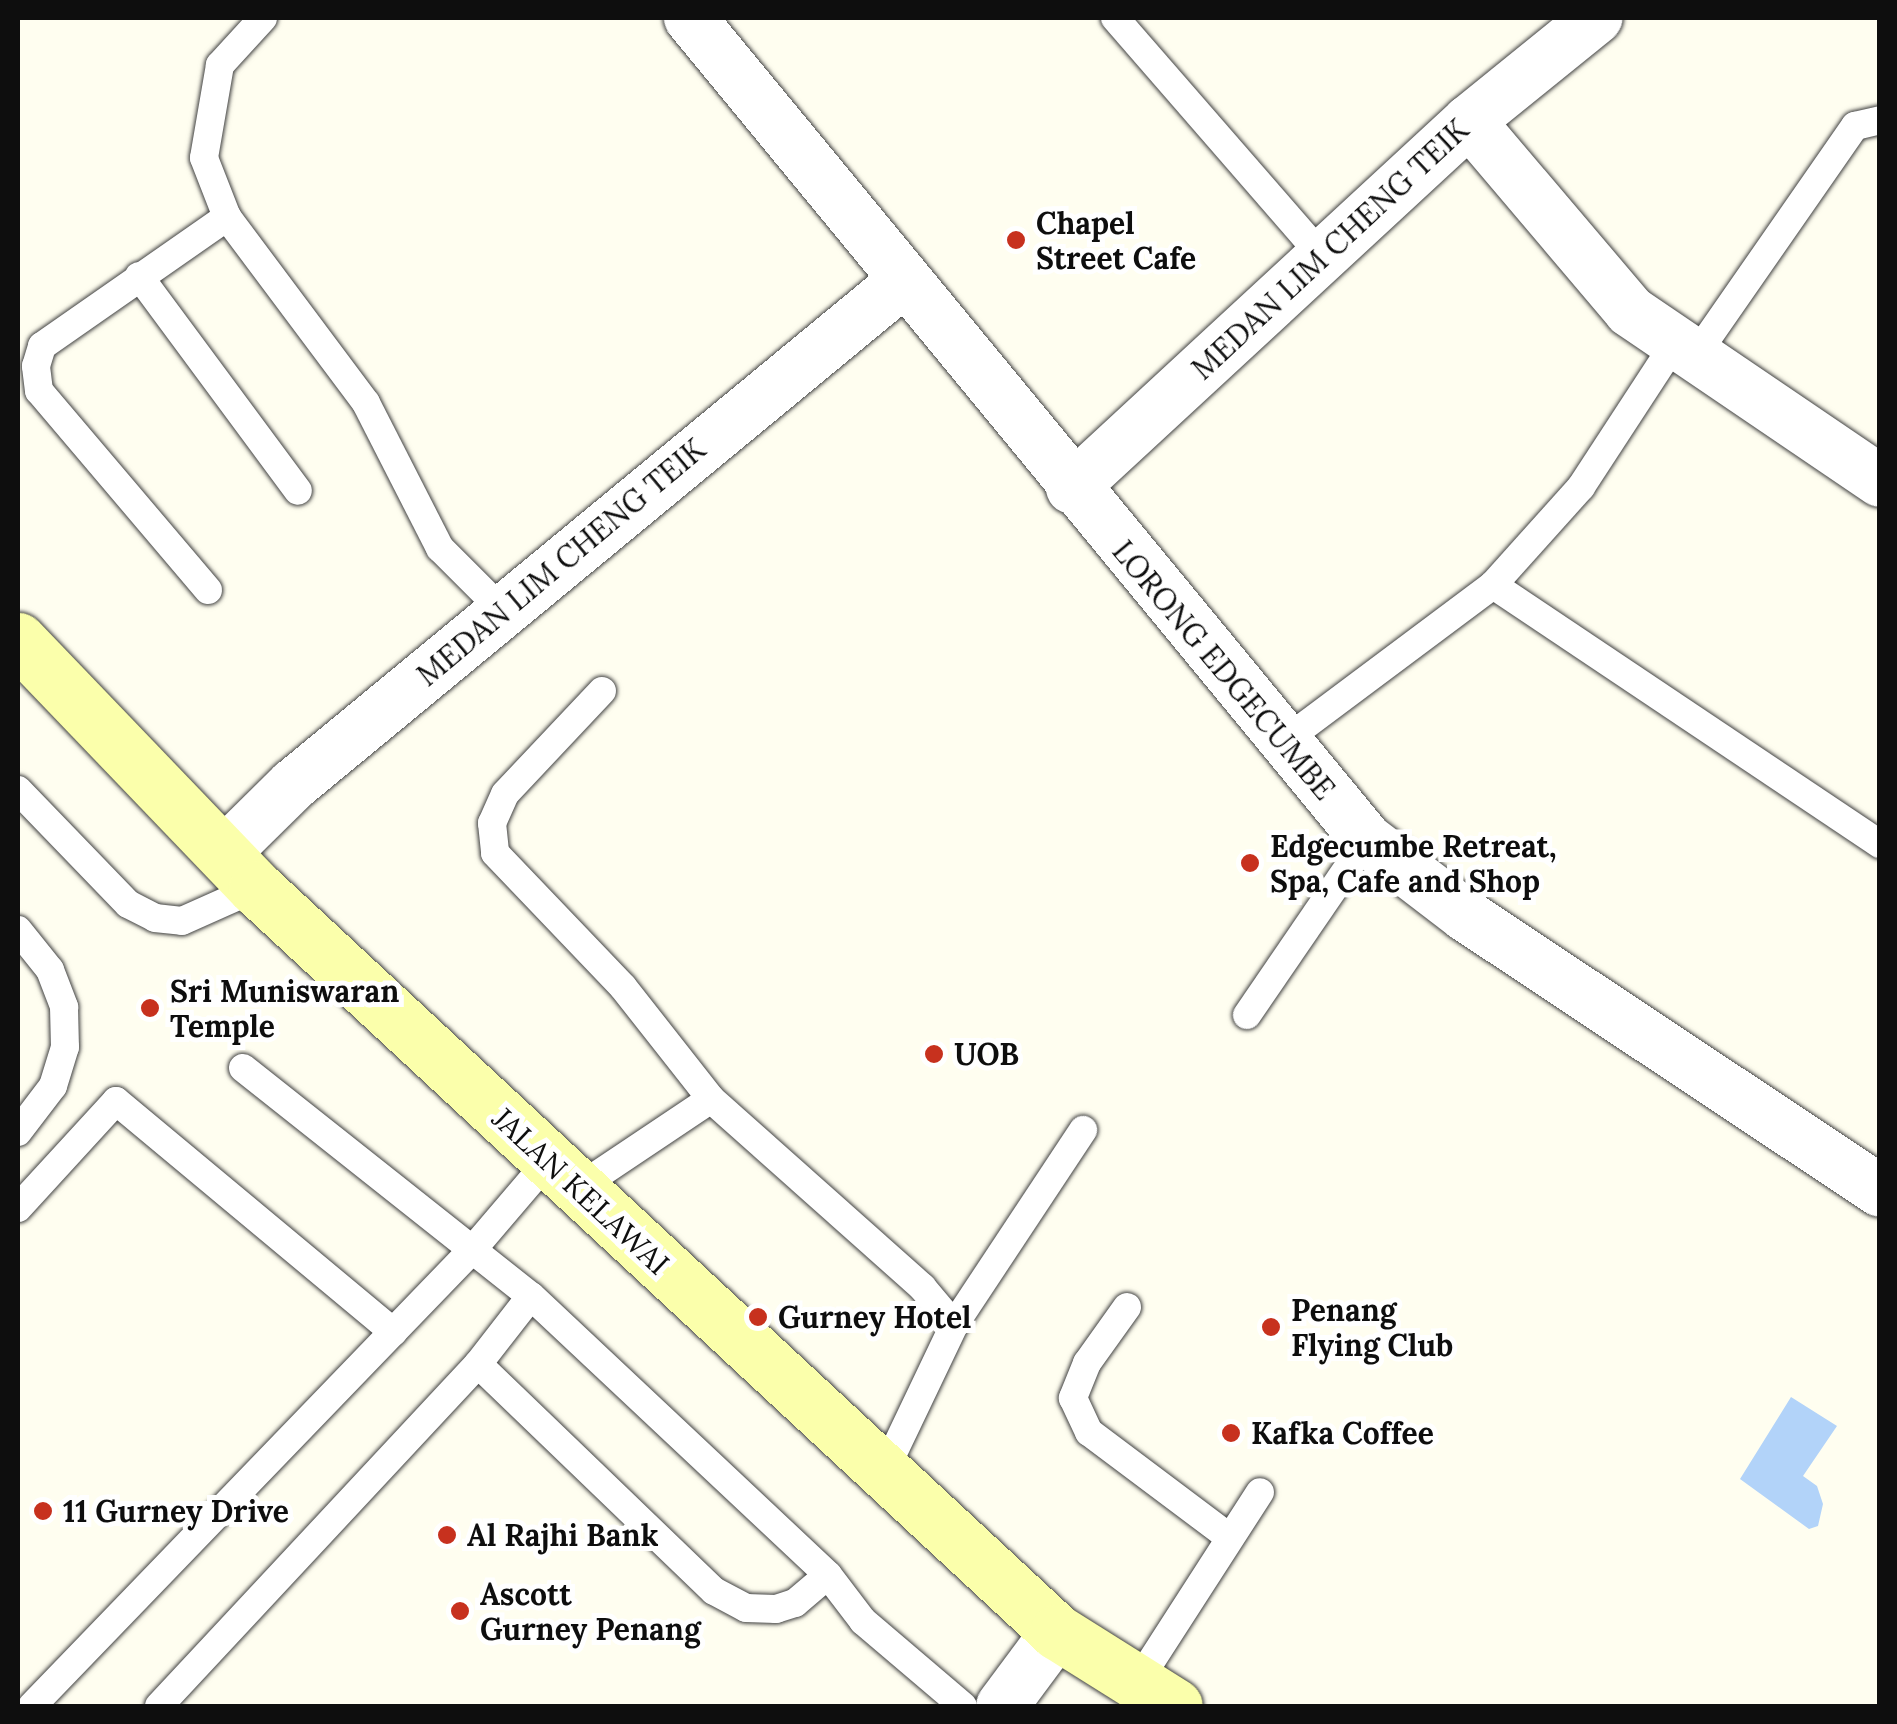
<!DOCTYPE html>
<html>
<head>
<meta charset="utf-8">
<style>
	body { margin:0 }
	#map { position:relative; width:1897px; height:1724px; overflow:hidden; background:#fffef0; font-family:Lora,serif }
	div>[style] { position:absolute }
	[style*='--x'] { left:calc(var(--x)*1px); top:calc(var(--y)*1px); width:calc(var(--w)*1px); rotate:calc(var(--a)*1deg) }
	.water>* { inset:0; background:#b2d3f9 }
	.roads { filter:drop-shadow(0 0 2px #414141) drop-shadow(0 0 2px #414141) }
	.lane>* { height:28px; margin:-14px; padding:0 14px; transform-origin:14px; border-radius:14px; background:#fff }
	.street>* { height:52px; margin:-26px; padding:0 26px; transform-origin:26px; border-radius:26px; background:#fff }
	.secondary>* { height:55px; margin:-27.5px; padding:0 27.5px; transform-origin:27.5px; border-radius:27.5px; background:#fbffab }
	.dots>* { width:28px; height:28px; translate:-50% -50%; box-sizing:border-box; border:5px solid #fff; border-radius:50% }
	span { translate:-50% -50%; white-space:nowrap; text-align:center; line-height:1.15; -webkit-text-stroke:10px #fff; paint-order:stroke }
	.poi-label { font-size:30px; color:#0e0e0e; font-weight:700 }
	.left { translate:0 -50%; text-align:left }
	.street-label { font-size:30px; color:#0e0e0e }
	.frame { position:absolute; inset:0; border:20px solid #0e0e0e; pointer-events:none }
</style>
</head>
<body>
<div id="map">
	<div class="water">
		<i style="clip-path:polygon(1791px 1397px,1837px 1426px,1803px 1476px,1817px 1486px,1823px 1504px,1818px 1526px,1809px 1529px,1740px 1479px)"></i>
	</div>
	<div class="roads">
		<div class="lane">
			<i style="--x:263;--y:18;--w:64;--a:132.5"></i>
			<i style="--x:220;--y:65;--w:94;--a:99.8"></i>
			<i style="--x:204;--y:158;--w:63;--a:68.7"></i>
			<i style="--x:227;--y:217;--w:232;--a:53.2"></i>
			<i style="--x:366;--y:403;--w:163;--a:63"></i>
			<i style="--x:440;--y:548;--w:88;--a:45"></i>
			<i style="--x:1115;--y:18;--w:315;--a:49"></i>
			<i style="--x:139;--y:276;--w:267;--a:53.5"></i>
			<i style="--x:1693;--y:359;--w:284;--a:-55.2"></i>
			<i style="--x:1855;--y:126;--w:26;--a:-13"></i>
			<i style="--x:1493;--y:585;--w:466;--a:33.8"></i>
			<i style="--x:208;--y:590;--w:261;--a:-130.3"></i>
			<i style="--x:39;--y:391;--w:25;--a:-97"></i>
			<i style="--x:36;--y:366;--w:21;--a:-73"></i>
			<i style="--x:42;--y:346;--w:226;--a:-34.9"></i>
			<i style="--x:602;--y:691;--w:141;--a:133.3"></i>
			<i style="--x:505;--y:794;--w:32;--a:114"></i>
			<i style="--x:492;--y:823;--w:30;--a:84"></i>
			<i style="--x:495;--y:853;--w:185;--a:46.3"></i>
			<i style="--x:623;--y:987;--w:142;--a:51.8"></i>
			<i style="--x:1283;--y:742;--w:262;--a:-36.8"></i>
			<i style="--x:1493;--y:585;--w:132;--a:-48.1"></i>
			<i style="--x:1581;--y:487;--w:168;--a:-56.9"></i>
			<i style="--x:18;--y:790;--w:158;--a:46"></i>
			<i style="--x:128;--y:904;--w:30;--a:27"></i>
			<i style="--x:155;--y:918;--w:27;--a:6"></i>
			<i style="--x:182;--y:921;--w:81;--a:-24"></i>
			<i style="--x:18;--y:930;--w:51;--a:51.3"></i>
			<i style="--x:50;--y:970;--w:40;--a:69"></i>
			<i style="--x:64;--y:1007;--w:40;--a:88.6"></i>
			<i style="--x:65;--y:1047;--w:41;--a:107.1"></i>
			<i style="--x:53;--y:1086;--w:58;--a:127.3"></i>
			<i style="--x:1247;--y:1015;--w:212;--a:-55.6"></i>
			<i style="--x:243;--y:1068;--w:367;--a:38.4"></i>
			<i style="--x:531;--y:1296;--w:407;--a:43.2"></i>
			<i style="--x:828;--y:1575;--w:58;--a:52.7"></i>
			<i style="--x:863;--y:1621;--w:131;--a:40.4"></i>
			<i style="--x:578;--y:1188;--w:160;--a:-33.8"></i>
			<i style="--x:711;--y:1099;--w:283;--a:41.7"></i>
			<i style="--x:922;--y:1287;--w:50;--a:49.9"></i>
			<i style="--x:18;--y:1208;--w:145;--a:-47.5"></i>
			<i style="--x:116;--y:1101;--w:361;--a:39.8"></i>
			<i style="--x:1127;--y:1307;--w:69;--a:125.5"></i>
			<i style="--x:1087;--y:1363;--w:38;--a:112"></i>
			<i style="--x:1073;--y:1398;--w:38;--a:65"></i>
			<i style="--x:1089;--y:1432;--w:176;--a:36.9"></i>
			<i style="--x:478;--y:1364;--w:327;--a:43.9"></i>
			<i style="--x:714;--y:1591;--w:36;--a:28"></i>
			<i style="--x:746;--y:1608;--w:30;--a:2"></i>
			<i style="--x:776;--y:1609;--w:20;--a:-18"></i>
			<i style="--x:795;--y:1603;--w:43;--a:-40.3"></i>
			<i style="--x:884;--y:1472;--w:163;--a:-64.5"></i>
			<i style="--x:954;--y:1325;--w:234;--a:-56.5"></i>
			<i style="--x:1137;--y:1683;--w:227;--a:-57.2"></i>
			<i style="--x:32;--y:1706;--w:635;--a:-46.02"></i>
			<i style="--x:473;--y:1249;--w:117;--a:-49.5"></i>
			<i style="--x:159;--y:1706;--w:468;--a:-47"></i>
			<i style="--x:478;--y:1364;--w:86;--a:-52.1"></i>
		</div>
		<div class="street">
			<i style="--x:690;--y:18;--w:1065;--a:50.53"></i>
			<i style="--x:1367;--y:840;--w:123;--a:37.4"></i>
			<i style="--x:1465;--y:915;--w:498;--a:33.6"></i>
			<i style="--x:1469;--y:121;--w:249;--a:49.7"></i>
			<i style="--x:1630;--y:311;--w:302;--a:34.2"></i>
			<i style="--x:1072;--y:488;--w:541;--a:-42.75"></i>
			<i style="--x:1469;--y:121;--w:164;--a:-39"></i>
			<i style="--x:224;--y:853;--w:97;--a:-44.6"></i>
			<i style="--x:293;--y:785;--w:793;--a:-39.53"></i>
			<i style="--x:1002;--y:1706;--w:92;--a:-53.4"></i>
		</div>
		<div class="secondary">
			<i style="--x:18;--y:640;--w:344;--a:46.2"></i>
			<i style="--x:256;--y:888;--w:1093;--a:42.89"></i>
			<i style="--x:1057;--y:1632;--w:139;--a:32.1"></i>
		</div>
	</div>
	<div class="dots">
		<i style="left:1016px;top:240px;background:#c7311e"></i>
		<i style="left:1250px;top:863px;background:#c7311e"></i>
		<i style="left:150px;top:1008px;background:#c7311e"></i>
		<i style="left:934px;top:1054px;background:#c7311e"></i>
		<i style="left:758px;top:1317px;background:#c7311e"></i>
		<i style="left:1271px;top:1327px;background:#c7311e"></i>
		<i style="left:1231px;top:1433px;background:#c7311e"></i>
		<i style="left:43px;top:1511px;background:#c7311e"></i>
		<i style="left:447px;top:1535px;background:#c7311e"></i>
		<i style="left:460px;top:1611px;background:#c7311e"></i>
	</div>
	<div class="poi-label">
		<span class="left" style="left:1036px;top:240px">Chapel<br>Street Cafe</span>
		<span class="left" style="left:1270px;top:863px">Edgecumbe Retreat,<br>Spa, Cafe and Shop</span>
		<span class="left" style="left:170px;top:1008px">Sri Muniswaran<br>Temple</span>
		<span class="left" style="left:954px;top:1054px">UOB</span>
		<span class="left" style="left:1291px;top:1327px">Penang<br>Flying Club</span>
		<span class="left" style="left:778px;top:1317px">Gurney Hotel</span>
		<span class="left" style="left:1251px;top:1433px">Kafka Coffee</span>
		<span class="left" style="left:63px;top:1511px">11 Gurney Drive</span>
		<span class="left" style="left:467px;top:1535px">Al Rajhi Bank</span>
		<span class="left" style="left:480px;top:1611px">Ascott<br>Gurney Penang</span>
	</div>
	<div class="street-label">
		<span style="left:1330px;top:249px;rotate:-43deg">MEDAN LIM CHENG TEIK</span>
		<span style="left:561px;top:562px;rotate:-40deg">MEDAN LIM CHENG TEIK</span>
		<span style="left:1224px;top:670px;rotate:50deg">LORONG EDGECUMBE</span>
		<span style="left:581px;top:1191px;rotate:43deg">JALAN KELAWAI</span>
	</div>
	<div class="frame"></div>
</div>
</body>
</html>
